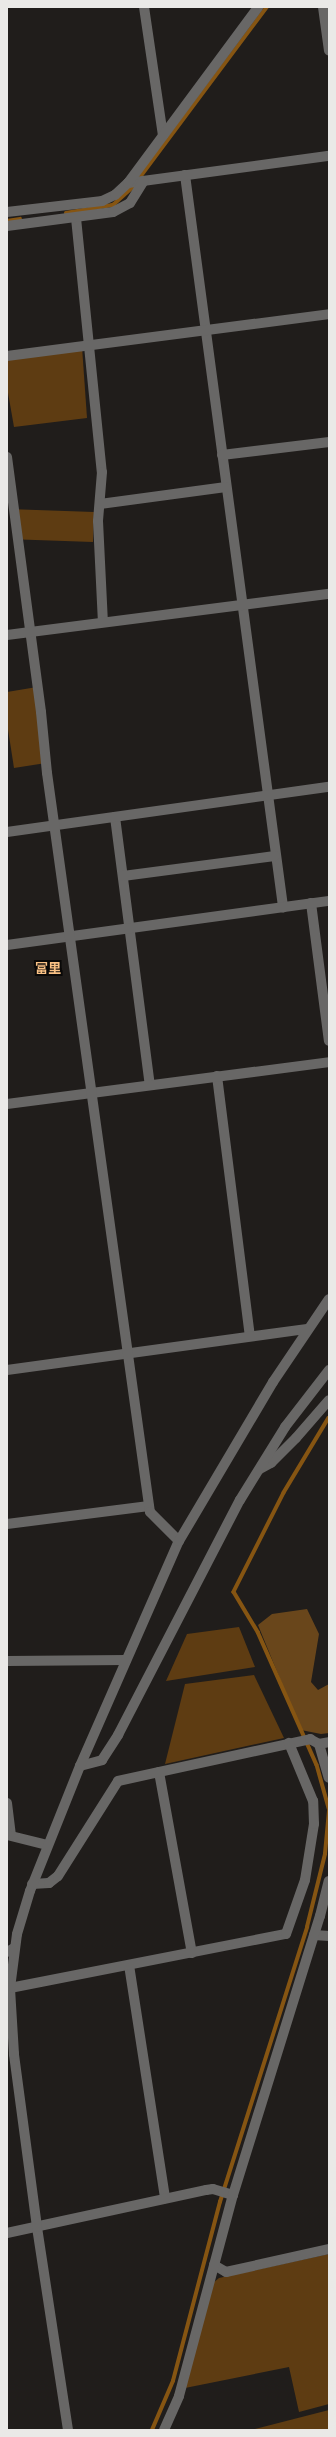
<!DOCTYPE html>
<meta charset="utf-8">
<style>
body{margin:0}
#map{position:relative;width:336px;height:2437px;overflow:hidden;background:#201d1b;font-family:Roboto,"Noto Sans JP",sans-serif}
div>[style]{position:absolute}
.green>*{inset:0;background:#5e3c12;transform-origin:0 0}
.forest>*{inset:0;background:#69461b}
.stream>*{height:3.5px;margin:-1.75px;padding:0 1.75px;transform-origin:1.75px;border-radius:1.75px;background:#865512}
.minor>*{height:10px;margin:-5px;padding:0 5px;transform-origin:5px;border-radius:5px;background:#686766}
.tertiary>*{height:10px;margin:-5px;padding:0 5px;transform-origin:5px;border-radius:5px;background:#686766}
span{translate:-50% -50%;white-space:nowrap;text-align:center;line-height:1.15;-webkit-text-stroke:4px #090807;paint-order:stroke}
.quarter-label{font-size:13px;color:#f9c185;font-weight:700}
.frame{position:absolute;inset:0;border:8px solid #eae9e7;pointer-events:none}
</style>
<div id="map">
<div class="green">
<div style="clip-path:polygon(82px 347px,87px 418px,14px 427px,7px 387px,7px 356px)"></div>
<div style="left:94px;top:512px;width:30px;height:79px;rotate:92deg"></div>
<div style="clip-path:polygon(37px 687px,46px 763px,14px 768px,7px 723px,7px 692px)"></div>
<div style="clip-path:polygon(239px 1627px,255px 1667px,166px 1681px,187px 1634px)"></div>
<div style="clip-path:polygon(254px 1675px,284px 1738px,165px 1764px,185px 1684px)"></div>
<div style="clip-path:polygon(329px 2254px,329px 2404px,299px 2412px,289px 2367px,185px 2388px,213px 2283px,219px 2278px)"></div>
<div style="clip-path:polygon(329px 2410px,329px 2430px,255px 2429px)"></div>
</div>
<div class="forest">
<div style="clip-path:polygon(307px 1609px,319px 1634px,311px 1682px,318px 1690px,329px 1684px,329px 1733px,321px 1734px,301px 1730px,258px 1625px,272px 1614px)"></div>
</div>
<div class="stream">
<div style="left:138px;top:180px;width:216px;rotate:-53.3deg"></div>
<div style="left:66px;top:213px;width:48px;rotate:-9.7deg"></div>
<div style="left:113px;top:205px;width:30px;rotate:-42deg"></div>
<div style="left:7px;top:221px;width:13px;rotate:-9deg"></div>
<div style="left:329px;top:1418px;width:87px;rotate:121deg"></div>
<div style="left:284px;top:1493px;width:111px;rotate:116.8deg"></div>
<div style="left:234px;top:1592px;width:47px;rotate:59deg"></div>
<div style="left:258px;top:1632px;width:145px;rotate:66.1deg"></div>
<div style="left:317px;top:1765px;width:45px;rotate:74.4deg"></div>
<div style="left:152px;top:2430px;width:53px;rotate:-66.8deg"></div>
<div style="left:173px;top:2381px;width:185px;rotate:-75.3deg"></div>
<div style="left:220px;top:2202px;width:288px;rotate:-72.4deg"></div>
<div style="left:307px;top:1927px;width:75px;rotate:-76.1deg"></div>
<div style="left:325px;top:1854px;width:43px;rotate:-84.7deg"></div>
</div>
<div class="minor">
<div style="left:144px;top:7px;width:130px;rotate:81.6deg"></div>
<div style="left:323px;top:7px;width:44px;rotate:82.2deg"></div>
<div style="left:185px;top:175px;width:739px;rotate:82.37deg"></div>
<div style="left:128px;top:183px;width:203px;rotate:-7.7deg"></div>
<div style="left:7px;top:212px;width:96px;rotate:-6.6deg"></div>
<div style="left:102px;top:201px;width:14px;rotate:-25deg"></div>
<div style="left:115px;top:195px;width:18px;rotate:-43deg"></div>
<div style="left:128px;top:183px;width:219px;rotate:-53.5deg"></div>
<div style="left:76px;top:218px;width:255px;rotate:84.2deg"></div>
<div style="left:102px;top:472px;width:49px;rotate:94.7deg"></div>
<div style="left:98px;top:521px;width:101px;rotate:87.2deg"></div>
<div style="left:7px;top:226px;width:107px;rotate:-7.5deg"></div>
<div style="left:113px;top:212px;width:19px;rotate:-28deg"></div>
<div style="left:130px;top:203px;width:26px;rotate:-58deg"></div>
<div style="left:7px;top:356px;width:325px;rotate:-7.4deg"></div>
<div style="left:222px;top:455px;width:108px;rotate:-6.9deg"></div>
<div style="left:100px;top:504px;width:127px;rotate:-7.7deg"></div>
<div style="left:115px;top:817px;width:270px;rotate:82.6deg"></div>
<div style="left:7px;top:832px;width:325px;rotate:-8deg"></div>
<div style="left:123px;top:876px;width:153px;rotate:-7.5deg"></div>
<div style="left:311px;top:903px;width:139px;rotate:82.6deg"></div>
<div style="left:7px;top:945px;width:325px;rotate:-7.8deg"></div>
<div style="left:217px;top:1076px;width:262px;rotate:82.8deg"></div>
<div style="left:7px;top:1104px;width:325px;rotate:-7.4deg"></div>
<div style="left:7px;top:1370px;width:303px;rotate:-7.8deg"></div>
<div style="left:260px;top:1469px;width:13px;rotate:-29deg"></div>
<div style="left:271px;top:1463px;width:35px;rotate:-45deg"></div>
<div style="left:296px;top:1438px;width:50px;rotate:-49deg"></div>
<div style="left:7px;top:1524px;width:143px;rotate:-7.2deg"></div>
<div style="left:7px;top:1661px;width:119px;rotate:-0.5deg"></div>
<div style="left:319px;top:1744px;width:35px;rotate:74deg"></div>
<div style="left:80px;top:1766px;width:23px;rotate:-15deg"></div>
<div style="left:102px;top:1760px;width:30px;rotate:-57deg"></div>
<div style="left:118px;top:1735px;width:265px;rotate:-62.6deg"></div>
<div style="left:240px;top:1500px;width:86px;rotate:-58.3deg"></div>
<div style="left:285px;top:1427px;width:72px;rotate:-52.3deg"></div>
<div style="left:159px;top:1772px;width:184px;rotate:79.7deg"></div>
<div style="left:7px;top:1803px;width:31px;rotate:83deg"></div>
<div style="left:32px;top:1884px;width:17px;rotate:-3deg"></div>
<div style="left:49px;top:1883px;width:11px;rotate:-38deg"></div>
<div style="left:58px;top:1876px;width:112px;rotate:-57.7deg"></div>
<div style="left:118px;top:1781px;width:197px;rotate:-12.3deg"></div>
<div style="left:310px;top:1739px;width:10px;rotate:29deg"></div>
<div style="left:319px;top:1744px;width:10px;rotate:-11deg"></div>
<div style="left:314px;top:1935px;width:15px;rotate:4deg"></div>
<div style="left:7px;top:1952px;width:8px;rotate:-30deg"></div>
<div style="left:129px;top:1965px;width:236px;rotate:81.2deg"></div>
<div style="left:10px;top:1988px;width:281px;rotate:-11.1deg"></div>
<div style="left:286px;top:1934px;width:57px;rotate:-70.6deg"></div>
<div style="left:305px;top:1880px;width:57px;rotate:-80.9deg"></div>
<div style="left:314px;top:1824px;width:23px;rotate:-92deg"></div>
<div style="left:313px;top:1801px;width:63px;rotate:-112.5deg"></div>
<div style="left:7px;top:2233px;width:204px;rotate:-12.2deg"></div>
<div style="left:206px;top:2190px;width:7px;rotate:-8deg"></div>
<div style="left:213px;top:2189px;width:21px;rotate:17deg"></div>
<div style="left:214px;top:2265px;width:14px;rotate:30deg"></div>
<div style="left:226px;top:2272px;width:106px;rotate:-12.6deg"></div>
<div style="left:164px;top:2430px;width:37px;rotate:-66deg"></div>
<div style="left:179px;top:2396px;width:208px;rotate:-75deg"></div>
<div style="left:233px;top:2195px;width:292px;rotate:-72.7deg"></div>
<div style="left:320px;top:1916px;width:36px;rotate:-76deg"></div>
</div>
<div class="tertiary">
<div style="left:7px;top:457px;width:257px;rotate:82.4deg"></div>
<div style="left:41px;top:712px;width:61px;rotate:84.4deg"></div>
<div style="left:47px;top:773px;width:746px;rotate:82.07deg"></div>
<div style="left:150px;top:1512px;width:41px;rotate:45deg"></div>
<div style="left:7px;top:635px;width:325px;rotate:-7.3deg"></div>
<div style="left:7px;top:1835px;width:41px;rotate:14deg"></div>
<div style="left:68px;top:2430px;width:205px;rotate:-98.7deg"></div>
<div style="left:37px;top:2227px;width:175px;rotate:-97.6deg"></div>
<div style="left:14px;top:2054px;width:66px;rotate:-93.5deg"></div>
<div style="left:10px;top:1988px;width:54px;rotate:-82.6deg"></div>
<div style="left:17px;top:1934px;width:45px;rotate:-73.2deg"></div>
<div style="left:30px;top:1891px;width:135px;rotate:-68.2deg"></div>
<div style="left:80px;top:1766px;width:246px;rotate:-66.3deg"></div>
<div style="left:179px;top:1541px;width:185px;rotate:-59.4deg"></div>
<div style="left:273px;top:1382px;width:100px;rotate:-56deg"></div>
</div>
<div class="quarter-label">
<span style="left:48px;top:969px">富里</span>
</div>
<div class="frame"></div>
</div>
